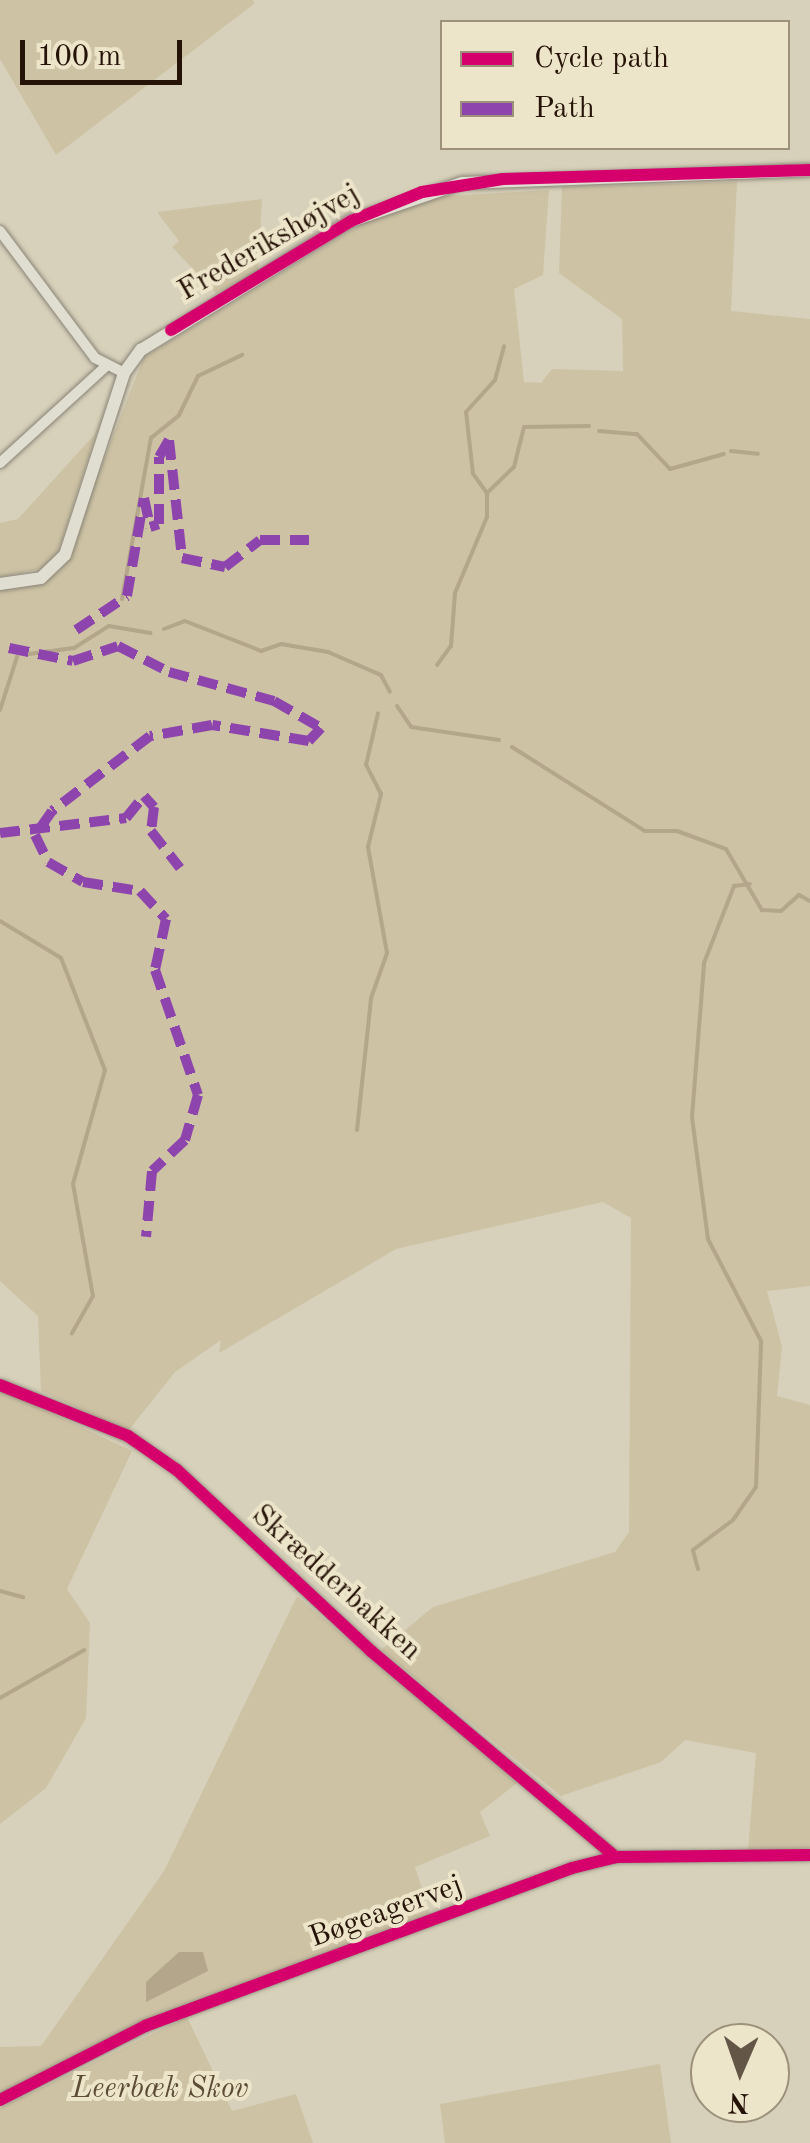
<!DOCTYPE html>
<meta charset="utf-8">
<style>
body{margin:0}
#map{position:relative;width:810px;height:2143px;overflow:hidden;background:#d7d1bb;font-family:"Old Standard TT",serif}
div>[style]{position:absolute}
.green>*{inset:0;background:#cdc2a4}
.water>*{inset:0;background:#b3a68a}
.stream>*{height:4px;margin:-2px;padding:0 2px;transform-origin:2px;border-radius:2px;background:#b3a68a}
.roads{filter:drop-shadow(0 0 2px #898376) drop-shadow(0 0 2px #898376)}
.minor>*{height:10px;margin:-5px;padding:0 5px;transform-origin:5px;border-radius:5px;background:#e0ddd1}
.tertiary>*{height:12px;margin:-6px;padding:0 6px;transform-origin:6px;border-radius:6px;background:#e0ddd1}
.quiet>*{height:10px;margin-top:-5px;transform-origin:0;background:repeating-linear-gradient(90deg,#8e44ad 0 20px,transparent 0 30px)}
.cycleway>*{height:12px;margin:-6px;padding:0 6px;transform-origin:6px;border-radius:6px;background:#d6006c}
span{translate:-50% -50%;white-space:nowrap;text-align:center;line-height:1.15;-webkit-text-stroke:8px #ede5ca;paint-order:stroke}
.street-label{font-size:30px;color:#261307}
.park-label{font-size:30px;color:#5d4c38;font-style:italic}
.legend{position:absolute;left:440px;top:20px;width:350px;height:130px;box-sizing:border-box;background:#ede5ca;border:2px solid #9d917c;margin:0;padding:12px 18px;list-style:none;font-size:30px;color:#261307}
.legend li{display:flex;align-items:center;gap:20px;height:50px}
.legend b{width:50px;border:2px solid #9d917c}
.north{position:absolute;left:690px;top:2023px;width:100px;height:100px;box-sizing:border-box;background:#ede5ca;border:2px solid #9d917c;border-radius:50%;rotate:182deg;font-size:28px;font-weight:700;line-height:40px;text-align:center;color:#261307}
.north::after{content:'';display:block;margin:auto;width:35px;height:45px;background:#645646;clip-path:polygon(50% 0,100% 100%,50% 72%,0 100%)}
.scale{position:absolute;left:20px;top:40px;width:162px;height:45px;box-sizing:border-box;border:5px solid #261307;border-top:0;padding-left:12px;font-size:30px;line-height:35px;white-space:nowrap;color:#261307;-webkit-text-stroke:8px #ede5ca;paint-order:stroke}
</style>
<div id="map">
<div class="green">
<div style="clip-path:polygon(0 0,253px 0,254px 4px,56px 155px,0 59px)"></div>
<div style="clip-path:polygon(737px 182px,731px 311px,810px 319px,810px 1286px,767px 1291px,782px 1346px,777px 1396px,810px 1405px,810px 1848px,748px 1850px,756px 1753px,685px 1740px,661px 1762px,561px 1796px,381px 1650px,433px 1607px,615px 1552px,629px 1532px,631px 1218px,603px 1202px,396px 1249px,219px 1353px,221px 1340px,175px 1372px,128px 1431px,41px 1391px,38px 1316px,0 1281px,0 589px,42px 583px,61px 569px,144px 357px,369px 220px,433px 197px,549px 190px,543px 275px,514px 289px,524px 382px,541px 383px,552px 369px,623px 371px,622px 319px,559px 273px,562px 187px)"></div>
<div style="clip-path:polygon(262px 199px,258px 273px,216px 293px,172px 247px,179px 241px,157px 212px)"></div>
<div style="clip-path:polygon(110px 391px,58px 553px,44px 568px,0 577px,0 523px,18px 519px,95px 434px)"></div>
<div style="clip-path:polygon(0 1389px,132px 1451px,67px 1589px,90px 1623px,86px 1718px,46px 1788px,0 1824px)"></div>
<div style="clip-path:polygon(297px 1596px,517px 1783px,480px 1812px,490px 1836px,415px 1867px,432px 1920px,143px 2021px,0 2095px,0 2047px,41px 2046px,164px 1871px)"></div>
<div style="clip-path:polygon(187px 2017px,232px 2111px,296px 2094px,313px 2143px,0 2143px,0 2108px)"></div>
<div style="clip-path:polygon(660px 2064px,671px 2143px,445px 2143px,440px 2104px)"></div>
</div>
<div class="water">
<div style="clip-path:polygon(179px 1952px,203px 1952px,208px 1971px,146px 2002px,146px 1982px)"></div>
</div>
<div class="stream">
<div style="left:599px;top:431px;width:38px;rotate:5deg"></div>
<div style="left:637px;top:434px;width:48px;rotate:46.7deg"></div>
<div style="left:670px;top:469px;width:56px;rotate:-15.5deg"></div>
<div style="left:731px;top:451px;width:27px;rotate:6deg"></div>
<div style="left:487px;top:493px;width:24px;rotate:-126deg"></div>
<div style="left:473px;top:474px;width:62px;rotate:-96.4deg"></div>
<div style="left:466px;top:412px;width:43px;rotate:-47.8deg"></div>
<div style="left:495px;top:380px;width:35px;rotate:-75deg"></div>
<div style="left:122px;top:599px;width:164px;rotate:-79.8deg"></div>
<div style="left:151px;top:438px;width:36px;rotate:-39deg"></div>
<div style="left:179px;top:415px;width:43px;rotate:-64deg"></div>
<div style="left:198px;top:376px;width:49px;rotate:-25.5deg"></div>
<div style="left:164px;top:629px;width:22px;rotate:-21deg"></div>
<div style="left:185px;top:621px;width:82px;rotate:21.5deg"></div>
<div style="left:261px;top:651px;width:21px;rotate:-19deg"></div>
<div style="left:281px;top:644px;width:48px;rotate:9.7deg"></div>
<div style="left:328px;top:652px;width:58px;rotate:23.5deg"></div>
<div style="left:381px;top:675px;width:19px;rotate:62deg"></div>
<div style="left:29px;top:654px;width:45px;rotate:-7.6deg"></div>
<div style="left:74px;top:648px;width:41px;rotate:-32.2deg"></div>
<div style="left:109px;top:626px;width:42px;rotate:9.7deg"></div>
<div style="left:437px;top:665px;width:24px;rotate:-54deg"></div>
<div style="left:451px;top:646px;width:53px;rotate:-85.7deg"></div>
<div style="left:455px;top:593px;width:82px;rotate:-67.2deg"></div>
<div style="left:487px;top:517px;width:24px;rotate:-90deg"></div>
<div style="left:487px;top:493px;width:37px;rotate:-44deg"></div>
<div style="left:514px;top:467px;width:41px;rotate:-76deg"></div>
<div style="left:524px;top:427px;width:65px;rotate:-0.9deg"></div>
<div style="left:397px;top:706px;width:25px;rotate:56deg"></div>
<div style="left:411px;top:727px;width:89px;rotate:8.4deg"></div>
<div style="left:0;top:710px;width:56px;rotate:-72.2deg"></div>
<div style="left:512px;top:747px;width:157px;rotate:32.3deg"></div>
<div style="left:645px;top:831px;width:32px"></div>
<div style="left:677px;top:831px;width:52px;rotate:20.2deg"></div>
<div style="left:726px;top:849px;width:71px;rotate:59.5deg"></div>
<div style="left:762px;top:910px;width:19px;rotate:3deg"></div>
<div style="left:781px;top:911px;width:24px;rotate:-42deg"></div>
<div style="left:799px;top:895px;width:13px;rotate:29deg"></div>
<div style="left:0;top:921px;width:71px;rotate:31.2deg"></div>
<div style="left:61px;top:958px;width:120px;rotate:68.6deg"></div>
<div style="left:105px;top:1070px;width:118px;rotate:105.7deg"></div>
<div style="left:73px;top:1184px;width:114px;rotate:79.9deg"></div>
<div style="left:93px;top:1296px;width:43px;rotate:119.6deg"></div>
<div style="left:357px;top:1130px;width:133px;rotate:-83.9deg"></div>
<div style="left:371px;top:998px;width:48px;rotate:-70.4deg"></div>
<div style="left:387px;top:953px;width:108px;rotate:-100.2deg"></div>
<div style="left:368px;top:847px;width:55px;rotate:-76.2deg"></div>
<div style="left:381px;top:794px;width:33px;rotate:-117deg"></div>
<div style="left:366px;top:765px;width:53px;rotate:-77deg"></div>
<div style="left:698px;top:1569px;width:20px;rotate:-105deg"></div>
<div style="left:693px;top:1550px;width:50px;rotate:-36.9deg"></div>
<div style="left:733px;top:1520px;width:40px;rotate:-55.1deg"></div>
<div style="left:756px;top:1487px;width:146px;rotate:-88deg"></div>
<div style="left:761px;top:1341px;width:115px;rotate:-117.5deg"></div>
<div style="left:708px;top:1239px;width:123px;rotate:-97.5deg"></div>
<div style="left:692px;top:1117px;width:154px;rotate:-85.5deg"></div>
<div style="left:704px;top:963px;width:83px;rotate:-68.7deg"></div>
<div style="left:734px;top:886px;width:16px;rotate:-7deg"></div>
<div style="left:0;top:1591px;width:24px;rotate:15deg"></div>
<div style="left:0;top:1698px;width:97px;rotate:-29.7deg"></div>
</div>
<div class="roads">
<div class="minor">
<div style="left:0;top:231px;width:159px;rotate:53.2deg"></div>
<div style="left:95px;top:358px;width:33px;rotate:27deg"></div>
<div style="left:0;top:463px;width:142px;rotate:-42.4deg"></div>
<div style="left:0;top:1385px;width:138px;rotate:21.7deg"></div>
<div style="left:128px;top:1436px;width:60px;rotate:34.8deg"></div>
<div style="left:177px;top:1470px;width:265px;rotate:43deg"></div>
<div style="left:371px;top:1651px;width:320px;rotate:40.1deg"></div>
<div style="left:0;top:2100px;width:163px;rotate:-27deg"></div>
<div style="left:145px;top:2026px;width:455px;rotate:-20.3deg"></div>
<div style="left:572px;top:1868px;width:45px;rotate:-14deg"></div>
<div style="left:616px;top:1857px;width:194px;rotate:-0.6deg"></div>
</div>
<div class="tertiary">
<div style="left:0;top:584px;width:41px;rotate:-8.3deg"></div>
<div style="left:41px;top:578px;width:33px;rotate:-44deg"></div>
<div style="left:65px;top:555px;width:191px;rotate:-72deg"></div>
<div style="left:124px;top:373px;width:29px;rotate:-54deg"></div>
<div style="left:141px;top:350px;width:246px;rotate:-31.6deg"></div>
<div style="left:351px;top:221px;width:117px;rotate:-18.9deg"></div>
<div style="left:462px;top:183px;width:348px;rotate:-2.1deg"></div>
</div>
</div>
<div class="quiet">
<div style="left:76px;top:630px;width:61px;rotate:-33.7deg"></div>
<div style="left:127px;top:596px;width:99px;rotate:-80.2deg"></div>
<div style="left:144px;top:498px;width:30px;rotate:78deg"></div>
<div style="left:150px;top:527px;width:9px;rotate:-18deg"></div>
<div style="left:159px;top:524px;width:67px;rotate:-90deg"></div>
<div style="left:159px;top:457px;width:20px;rotate:-60deg"></div>
<div style="left:169px;top:440px;width:119px;rotate:83.7deg"></div>
<div style="left:182px;top:558px;width:44px;rotate:11.8deg"></div>
<div style="left:225px;top:567px;width:44px;rotate:-37.6deg"></div>
<div style="left:260px;top:540px;width:49px"></div>
<div style="left:9px;top:648px;width:65px;rotate:11.5deg"></div>
<div style="left:73px;top:661px;width:47px;rotate:-18.4deg"></div>
<div style="left:118px;top:646px;width:57px;rotate:27deg"></div>
<div style="left:169px;top:672px;width:109px;rotate:15.4deg"></div>
<div style="left:274px;top:701px;width:54px;rotate:29.9deg"></div>
<div style="left:321px;top:728px;width:18px;rotate:133deg"></div>
<div style="left:309px;top:741px;width:98px;rotate:-170.6deg"></div>
<div style="left:212px;top:725px;width:63px;rotate:169.9deg"></div>
<div style="left:150px;top:736px;width:123px;rotate:142.6deg"></div>
<div style="left:52px;top:811px;width:29px;rotate:125deg"></div>
<div style="left:35px;top:835px;width:30px;rotate:64deg"></div>
<div style="left:48px;top:862px;width:40px;rotate:29.7deg"></div>
<div style="left:83px;top:882px;width:58px;rotate:9deg"></div>
<div style="left:140px;top:891px;width:38px;rotate:47deg"></div>
<div style="left:166px;top:919px;width:52px;rotate:102.2deg"></div>
<div style="left:155px;top:970px;width:132px;rotate:71deg"></div>
<div style="left:198px;top:1095px;width:47px;rotate:106.1deg"></div>
<div style="left:185px;top:1140px;width:45px;rotate:136.8deg"></div>
<div style="left:152px;top:1171px;width:66px;rotate:95.2deg"></div>
<div style="left:0;top:833px;width:127px;rotate:-6.8deg"></div>
<div style="left:126px;top:818px;width:28px;rotate:-51deg"></div>
<div style="left:144px;top:796px;width:15px;rotate:48deg"></div>
<div style="left:154px;top:807px;width:24px;rotate:97deg"></div>
<div style="left:151px;top:831px;width:47px;rotate:51.9deg"></div>
</div>
<div class="cycleway">
<div style="left:171px;top:330px;width:210px;rotate:-31.2deg"></div>
<div style="left:351px;top:221px;width:77px;rotate:-22.2deg"></div>
<div style="left:422px;top:192px;width:82px;rotate:-9.1deg"></div>
<div style="left:503px;top:179px;width:307px;rotate:-1.7deg"></div>
<div style="left:0;top:1385px;width:138px;rotate:21.7deg"></div>
<div style="left:128px;top:1436px;width:60px;rotate:34.8deg"></div>
<div style="left:177px;top:1470px;width:265px;rotate:43deg"></div>
<div style="left:371px;top:1651px;width:320px;rotate:40.1deg"></div>
<div style="left:0;top:2100px;width:163px;rotate:-27deg"></div>
<div style="left:145px;top:2026px;width:455px;rotate:-20.3deg"></div>
<div style="left:572px;top:1868px;width:45px;rotate:-14deg"></div>
<div style="left:616px;top:1857px;width:194px;rotate:-0.6deg"></div>
</div>
<div class="street-label">
<span style="left:269px;top:243px;rotate:-30deg">Frederikshøjvej</span>
<span style="left:336px;top:1583px;rotate:42deg">Skrædderbakken</span>
<span style="left:386px;top:1912px;rotate:-20deg">Bøgeagervej</span>
</div>
<div class="park-label">
<span style="left:160px;top:2089px">Leerbæk Skov</span>
</div>
<ul class="legend">
<li><b style="height:12px;background:#d6006c"></b>Cycle path</li>
<li><b style="height:12px;background:#8e44ad"></b>Path</li>
</ul>
<div class="north">N</div>
<div class="scale">100 m</div>
</div>
